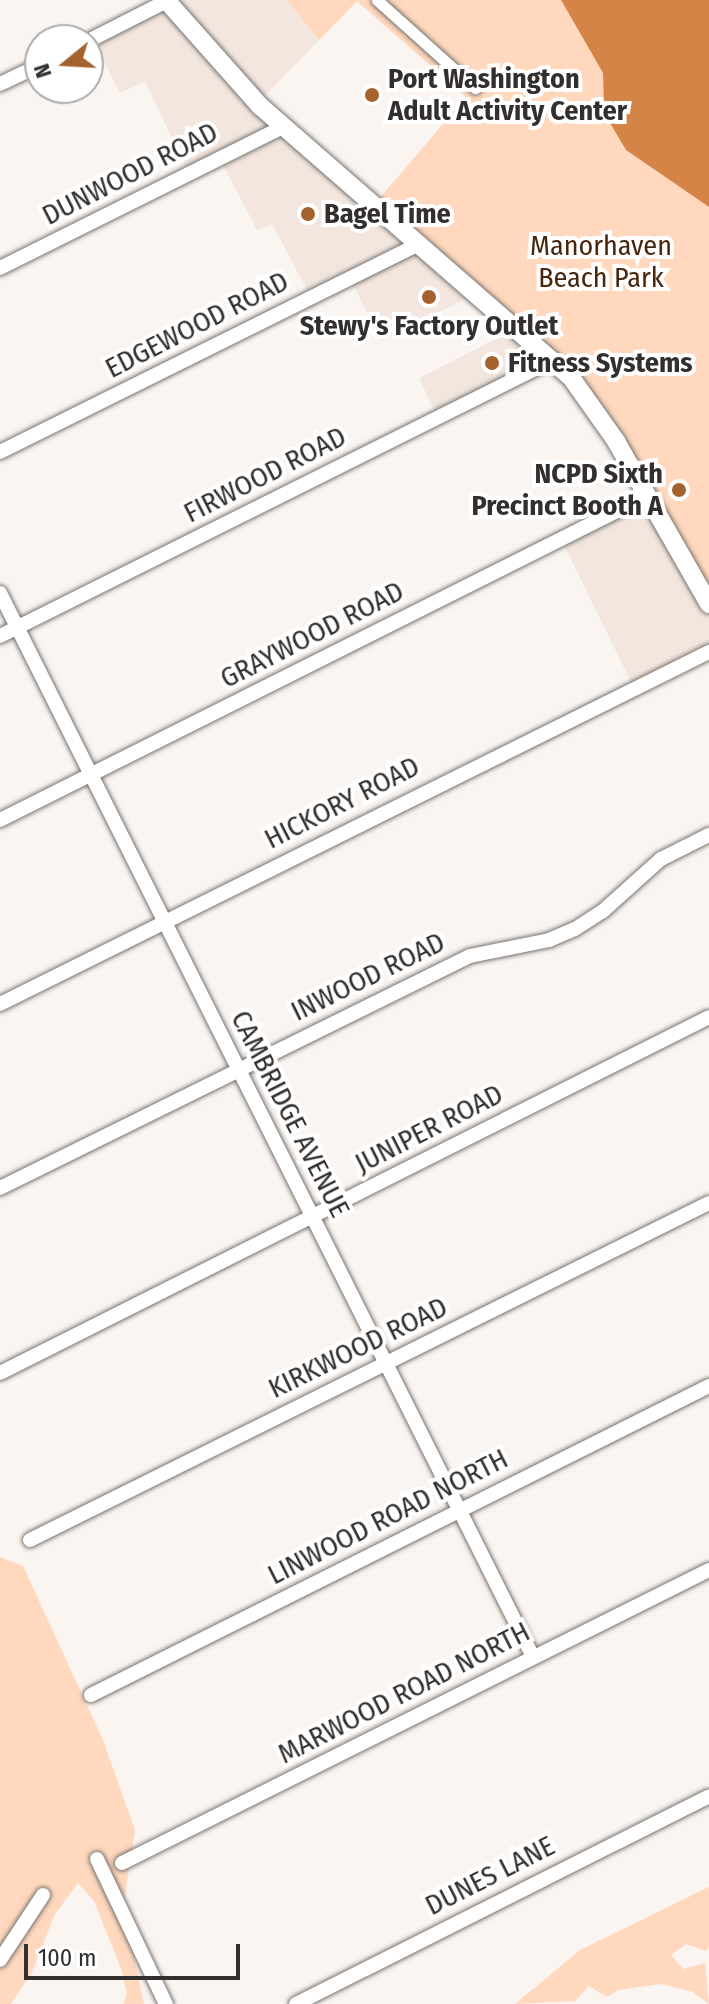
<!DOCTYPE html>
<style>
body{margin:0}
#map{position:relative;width:709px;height:2004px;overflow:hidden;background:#faf5f1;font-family:"Fira Sans Condensed",sans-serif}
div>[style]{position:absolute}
.built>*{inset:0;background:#f2e6de}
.green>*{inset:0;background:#ffd8bd}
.water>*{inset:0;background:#d38446}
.roads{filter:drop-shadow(0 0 2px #787370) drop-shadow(0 0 2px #787370)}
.pedestrian>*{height:11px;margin:-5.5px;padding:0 5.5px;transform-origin:5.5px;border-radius:5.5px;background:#fff}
.minor>*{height:14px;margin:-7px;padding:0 7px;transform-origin:7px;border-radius:7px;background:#fff}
.tertiary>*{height:18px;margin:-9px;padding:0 9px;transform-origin:9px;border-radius:9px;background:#fff}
.dots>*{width:22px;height:22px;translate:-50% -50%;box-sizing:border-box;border:4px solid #fff;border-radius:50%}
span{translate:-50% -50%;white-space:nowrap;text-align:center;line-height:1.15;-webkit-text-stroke:8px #fff;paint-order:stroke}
.poi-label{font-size:28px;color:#322f2e;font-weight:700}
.left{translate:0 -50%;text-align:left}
.right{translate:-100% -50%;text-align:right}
.street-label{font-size:28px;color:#322f2e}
.park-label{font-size:28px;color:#46260c}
.north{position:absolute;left:24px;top:24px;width:80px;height:80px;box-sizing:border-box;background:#fff;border:2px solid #adacab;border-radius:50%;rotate:252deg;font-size:22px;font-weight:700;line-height:32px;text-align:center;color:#322f2e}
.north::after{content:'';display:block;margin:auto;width:28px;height:36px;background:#a4622e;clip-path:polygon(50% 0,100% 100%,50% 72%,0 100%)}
.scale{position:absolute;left:24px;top:1944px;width:216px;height:36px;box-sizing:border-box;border:4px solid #322f2e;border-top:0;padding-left:10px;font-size:24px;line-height:28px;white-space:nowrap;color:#322f2e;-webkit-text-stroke:6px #fff;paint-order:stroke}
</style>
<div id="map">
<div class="built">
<div style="clip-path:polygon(166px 0,287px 0,319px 40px,258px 103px,475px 294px,381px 341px,351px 280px,312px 299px,272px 224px,257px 230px,220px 159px,189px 174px,145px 81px,120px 93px,92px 38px)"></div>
<div style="clip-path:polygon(516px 329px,553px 360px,438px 418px,419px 378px)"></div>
<div style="clip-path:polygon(647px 496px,709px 605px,709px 652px,634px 688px,561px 539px)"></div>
</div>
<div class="green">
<div style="clip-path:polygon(287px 0,561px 0,603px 73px,604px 113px,626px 150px,709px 207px,709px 605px,587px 397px,373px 206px,466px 97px,357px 1px,319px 40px)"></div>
<div style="clip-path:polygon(0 1557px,23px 1566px,103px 1740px,135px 1830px,123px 1908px,144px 2004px,123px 2004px,127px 1994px,122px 1971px,94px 1901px,78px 1883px,55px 1914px,32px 1972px,11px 2004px,0 2004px)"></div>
<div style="clip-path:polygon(709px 1887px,709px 1946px,706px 1951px,686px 1944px,671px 1955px,683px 1969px,705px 1963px,709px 2004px,693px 1992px,661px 1984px,618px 1990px,607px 1997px,589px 1986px,575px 2001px,515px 2004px,580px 1950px)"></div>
</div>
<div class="water">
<div style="clip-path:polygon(561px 0,709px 0,709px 207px,626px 150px,604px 113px,603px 73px)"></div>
</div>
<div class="roads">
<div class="pedestrian">
<div style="left:377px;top:0;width:132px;rotate:41.9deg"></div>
</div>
<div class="minor">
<div style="left:88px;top:41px;width:89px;rotate:-26.9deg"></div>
<div style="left:0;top:84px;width:44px;rotate:-25.4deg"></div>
<div style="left:0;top:268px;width:316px;rotate:-26.5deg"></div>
<div style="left:0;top:452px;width:466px;rotate:-26.4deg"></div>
<div style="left:0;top:593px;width:1190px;rotate:63.39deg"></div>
<div style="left:0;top:636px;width:618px;rotate:-26.52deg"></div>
<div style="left:0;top:820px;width:724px;rotate:-26.6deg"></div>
<div style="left:0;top:1004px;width:792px;rotate:-26.4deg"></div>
<div style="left:0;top:1188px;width:524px;rotate:-26.27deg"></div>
<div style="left:470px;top:956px;width:81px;rotate:-11.4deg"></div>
<div style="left:549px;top:940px;width:28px;rotate:-23deg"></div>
<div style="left:575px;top:929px;width:33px;rotate:-33deg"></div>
<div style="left:603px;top:911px;width:78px;rotate:-41.9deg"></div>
<div style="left:661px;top:859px;width:54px;rotate:-26.6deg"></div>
<div style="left:0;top:1373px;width:793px;rotate:-26.66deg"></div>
<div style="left:30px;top:1540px;width:758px;rotate:-26.4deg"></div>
<div style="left:91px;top:1695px;width:691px;rotate:-26.57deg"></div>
<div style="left:97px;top:1859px;width:161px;rotate:64.6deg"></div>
<div style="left:122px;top:1863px;width:656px;rotate:-26.53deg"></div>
<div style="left:0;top:1960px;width:78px;rotate:-56.5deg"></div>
<div style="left:296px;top:2004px;width:462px;rotate:-26.7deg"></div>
</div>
<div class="tertiary">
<div style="left:166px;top:0;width:142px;rotate:48.4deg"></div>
<div style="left:260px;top:106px;width:411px;rotate:41.1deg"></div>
<div style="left:570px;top:376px;width:80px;rotate:54.7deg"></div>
<div style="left:616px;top:441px;width:188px;rotate:60.3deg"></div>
</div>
</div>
<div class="dots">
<div style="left:372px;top:95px;background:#a4622e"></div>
<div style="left:308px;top:214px;background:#a4622e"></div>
<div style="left:429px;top:297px;background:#a4622e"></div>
<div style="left:492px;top:363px;background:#a4622e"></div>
<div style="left:679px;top:490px;background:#a4622e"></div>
</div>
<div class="poi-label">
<span class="left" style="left:388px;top:95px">Port Washington<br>Adult Activity Center</span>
<span class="left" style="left:324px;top:214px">Bagel Time</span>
<span style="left:429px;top:326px">Stewy's Factory Outlet</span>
<span class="left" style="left:508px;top:363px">Fitness Systems</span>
<span class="right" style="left:663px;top:490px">NCPD Sixth<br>Precinct Booth A</span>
</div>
<div class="street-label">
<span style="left:130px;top:174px;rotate:-27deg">DUNWOOD ROAD</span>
<span style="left:197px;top:325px;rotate:-27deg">EDGEWOOD ROAD</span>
<span style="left:265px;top:475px;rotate:-27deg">FIRWOOD ROAD</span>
<span style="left:312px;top:635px;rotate:-27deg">GRAYWOOD ROAD</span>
<span style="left:342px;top:803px;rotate:-27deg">HICKORY ROAD</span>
<span style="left:368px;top:977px;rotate:-26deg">INWOOD ROAD</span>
<span style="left:290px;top:1114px;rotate:63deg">CAMBRIDGE AVENUE</span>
<span style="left:429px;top:1129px;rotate:-27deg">JUNIPER ROAD</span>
<span style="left:358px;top:1348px;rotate:-26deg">KIRKWOOD ROAD</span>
<span style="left:388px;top:1517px;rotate:-27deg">LINWOOD ROAD NORTH</span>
<span style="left:404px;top:1693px;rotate:-27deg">MARWOOD ROAD NORTH</span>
<span style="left:490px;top:1876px;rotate:-27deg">DUNES LANE</span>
</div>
<div class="park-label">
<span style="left:601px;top:262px">Manorhaven<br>Beach Park</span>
</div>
<div class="north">N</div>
<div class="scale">100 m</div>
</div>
